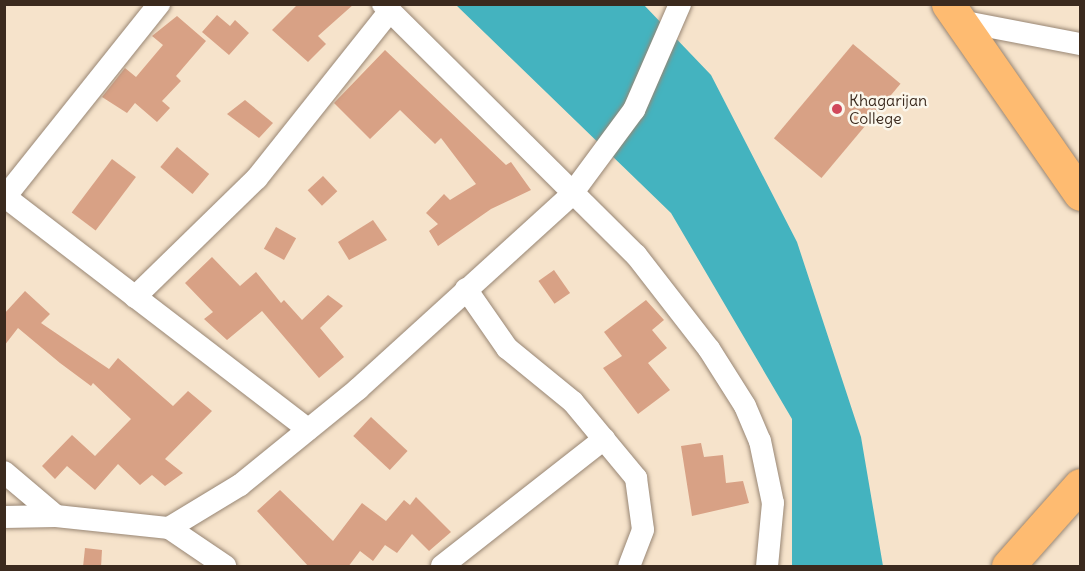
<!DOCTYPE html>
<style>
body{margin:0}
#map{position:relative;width:1085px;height:571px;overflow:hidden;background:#f6e3cb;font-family:Delius,sans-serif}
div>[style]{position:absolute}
.water>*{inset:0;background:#44b3bf}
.building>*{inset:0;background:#d8a185;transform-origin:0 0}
.roads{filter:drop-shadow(0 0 2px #988674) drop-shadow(0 0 2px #988674)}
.street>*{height:22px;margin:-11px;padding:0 11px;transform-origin:11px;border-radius:11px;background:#fff}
.primary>*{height:33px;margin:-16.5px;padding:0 16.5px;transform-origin:16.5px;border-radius:16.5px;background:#febb71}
.dots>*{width:16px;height:16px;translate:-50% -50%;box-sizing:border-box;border:3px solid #fbf7ec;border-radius:50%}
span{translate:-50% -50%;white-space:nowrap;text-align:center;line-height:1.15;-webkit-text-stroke:5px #fbf7ec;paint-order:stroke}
.poi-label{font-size:16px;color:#3b2a1e}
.left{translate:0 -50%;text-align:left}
.frame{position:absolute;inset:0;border:6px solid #3b2a1e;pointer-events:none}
</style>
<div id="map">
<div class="water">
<div style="clip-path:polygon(456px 5px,644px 5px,711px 75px,797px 242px,861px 437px,883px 566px,792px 566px,792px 419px,671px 213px)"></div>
</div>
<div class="building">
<div style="clip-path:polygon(298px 4px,354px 4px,318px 36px,326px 44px,308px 62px,272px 30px)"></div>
<div style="clip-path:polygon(217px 15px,230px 26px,235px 20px,249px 33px,229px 55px,202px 32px)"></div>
<div style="clip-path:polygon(177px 16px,206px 41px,176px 76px,181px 81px,162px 101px,170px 108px,157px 122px,135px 103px,127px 113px,102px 97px,125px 68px,136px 77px,163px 45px,152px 36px)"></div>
<div style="left:853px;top:44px;width:62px;height:123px;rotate:40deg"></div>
<div style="clip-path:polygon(385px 50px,506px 165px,511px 162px,531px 190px,491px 209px,438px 246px,429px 231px,438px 224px,426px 213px,444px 194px,450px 200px,476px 184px,441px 138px,435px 144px,400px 110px,370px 139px,334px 103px)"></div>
<div style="clip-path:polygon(245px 100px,273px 123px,259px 138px,227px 114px)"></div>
<div style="left:177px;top:147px;width:42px;height:26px;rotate:40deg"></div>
<div style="left:112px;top:159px;width:30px;height:67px;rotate:37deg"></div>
<div style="left:323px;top:176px;width:21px;height:21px;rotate:47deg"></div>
<div style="clip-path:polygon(373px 220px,387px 240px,349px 260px,338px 242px)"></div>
<div style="left:276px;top:227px;width:23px;height:25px;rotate:29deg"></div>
<div style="clip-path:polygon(212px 257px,240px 286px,256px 272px,281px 303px,284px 300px,302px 320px,328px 295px,343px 306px,320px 328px,344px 357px,319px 378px,262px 311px,227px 340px,204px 319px,213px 312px,185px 283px)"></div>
<div style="left:554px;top:270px;width:28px;height:19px;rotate:55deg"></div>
<div style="clip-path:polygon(25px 291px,50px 314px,41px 323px,109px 369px,118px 358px,173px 406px,188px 391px,212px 411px,165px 459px,183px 473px,165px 486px,152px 475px,140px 485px,118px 464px,95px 490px,67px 466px,55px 479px,42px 466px,72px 435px,95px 456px,131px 419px,93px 383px,91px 386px,60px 363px,18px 328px,4px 346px,4px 314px)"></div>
<div style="clip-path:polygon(646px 300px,664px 320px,652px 330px,667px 348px,648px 363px,670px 390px,638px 414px,603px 368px,622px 356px,604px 332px)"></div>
<div style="left:371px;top:417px;width:50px;height:26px;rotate:43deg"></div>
<div style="clip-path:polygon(701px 443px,704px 457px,723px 455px,726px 483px,743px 481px,749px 503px,692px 516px,681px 446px)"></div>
<div style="clip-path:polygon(280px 490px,333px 541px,362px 503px,386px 521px,404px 500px,410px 505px,416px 497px,451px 532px,429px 551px,412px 534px,397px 553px,385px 545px,373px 561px,360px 551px,348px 567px,309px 567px,257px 511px)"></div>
<div style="clip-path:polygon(85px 548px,102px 550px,101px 567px,83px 567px)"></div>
</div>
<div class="roads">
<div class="street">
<div style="left:383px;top:4px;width:356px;rotate:44.8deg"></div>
<div style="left:636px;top:255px;width:119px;rotate:52.2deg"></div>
<div style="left:709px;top:349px;width:67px;rotate:57.7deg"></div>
<div style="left:745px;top:406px;width:38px;rotate:67deg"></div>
<div style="left:760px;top:441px;width:63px;rotate:78.2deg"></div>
<div style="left:773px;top:503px;width:63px;rotate:95.4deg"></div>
<div style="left:960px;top:21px;width:122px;rotate:10.9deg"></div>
<div style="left:4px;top:196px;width:383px;rotate:37.5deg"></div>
<div style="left:5px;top:197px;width:247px;rotate:-51.4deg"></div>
<div style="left:466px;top:289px;width:72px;rotate:55.2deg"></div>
<div style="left:507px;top:348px;width:85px;rotate:39.3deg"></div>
<div style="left:573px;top:402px;width:99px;rotate:50.3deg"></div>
<div style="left:636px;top:478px;width:52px;rotate:82.3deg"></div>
<div style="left:643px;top:530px;width:39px;rotate:111deg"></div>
<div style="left:135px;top:297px;width:170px;rotate:-44.3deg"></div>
<div style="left:257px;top:178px;width:213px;rotate:-51.5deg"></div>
<div style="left:4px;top:472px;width:68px;rotate:40.2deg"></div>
<div style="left:4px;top:517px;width:52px;rotate:-1.1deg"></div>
<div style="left:56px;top:516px;width:114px;rotate:6.1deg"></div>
<div style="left:169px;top:528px;width:83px;rotate:-31.2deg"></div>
<div style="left:240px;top:485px;width:152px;rotate:-39.1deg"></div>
<div style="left:358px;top:389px;width:288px;rotate:-42.3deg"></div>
<div style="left:571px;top:195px;width:106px;rotate:-53.5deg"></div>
<div style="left:634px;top:110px;width:116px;rotate:-66.5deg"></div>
<div style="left:169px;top:528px;width:68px;rotate:34.2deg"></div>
<div style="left:442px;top:566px;width:206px;rotate:-38.1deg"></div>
</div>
<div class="primary">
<div style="left:948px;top:4px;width:231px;rotate:55.2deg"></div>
<div style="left:1008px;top:566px;width:108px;rotate:-48.4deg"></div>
</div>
</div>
<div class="dots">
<div style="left:837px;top:109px;background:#d1495b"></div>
</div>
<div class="poi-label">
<span class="left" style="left:849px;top:109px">Khagarijan<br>College</span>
</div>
<div class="frame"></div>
</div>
